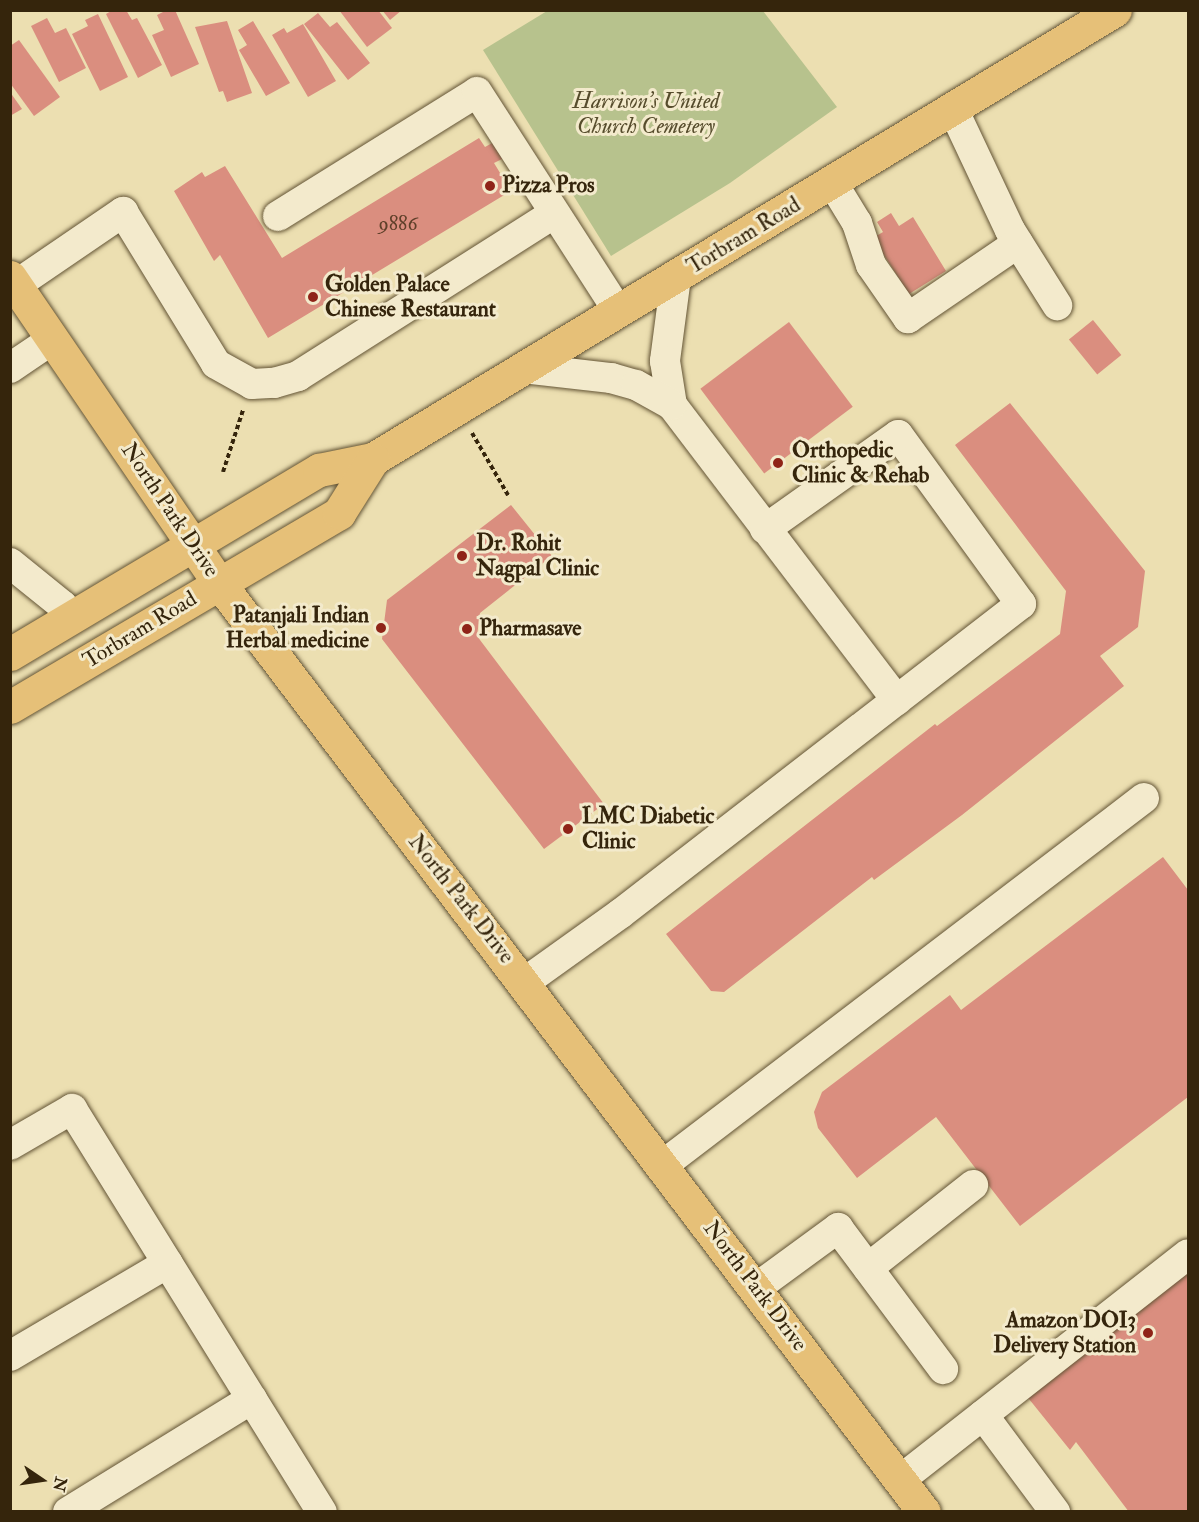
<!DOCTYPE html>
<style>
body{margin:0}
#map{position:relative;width:1199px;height:1522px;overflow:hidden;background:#ecdfb1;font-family:"IM FELL Double Pica",serif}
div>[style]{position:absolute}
.green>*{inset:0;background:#b7c28d}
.building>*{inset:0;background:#da8e7f;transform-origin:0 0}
.path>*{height:4px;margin-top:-2px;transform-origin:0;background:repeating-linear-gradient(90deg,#35250c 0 4.5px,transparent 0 7.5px)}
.roads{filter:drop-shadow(0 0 2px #635435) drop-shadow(0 0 2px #635435)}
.minor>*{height:30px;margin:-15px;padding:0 15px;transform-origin:15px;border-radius:15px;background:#f3eacc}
.major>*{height:33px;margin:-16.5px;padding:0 16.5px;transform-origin:16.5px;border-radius:16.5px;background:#e6c078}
.dots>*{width:16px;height:16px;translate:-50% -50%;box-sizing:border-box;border:3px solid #f3eacc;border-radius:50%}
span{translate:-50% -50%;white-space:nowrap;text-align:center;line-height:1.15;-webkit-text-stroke:6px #f3eacc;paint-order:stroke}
.number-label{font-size:20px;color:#5e3f29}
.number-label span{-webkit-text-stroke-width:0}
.park-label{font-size:22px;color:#564c2c;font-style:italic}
.poi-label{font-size:22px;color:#35250c;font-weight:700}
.left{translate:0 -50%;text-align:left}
.right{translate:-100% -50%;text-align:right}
.street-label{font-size:22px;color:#35250c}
.frame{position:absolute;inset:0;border:12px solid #35250c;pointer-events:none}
.north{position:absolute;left:12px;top:1450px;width:60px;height:60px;-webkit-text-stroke:4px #f3eacc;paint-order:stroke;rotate:103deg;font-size:16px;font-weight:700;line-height:24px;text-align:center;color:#35250c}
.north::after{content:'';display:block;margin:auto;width:21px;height:27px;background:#35250c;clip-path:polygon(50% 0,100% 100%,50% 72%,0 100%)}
</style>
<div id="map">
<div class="green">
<div style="clip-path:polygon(547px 11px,763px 11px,837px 107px,730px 183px,611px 256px,483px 50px)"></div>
</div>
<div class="building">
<div style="clip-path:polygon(113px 10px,126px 10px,132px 20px,137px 18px,162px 65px,138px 78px,106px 14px)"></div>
<div style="clip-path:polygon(167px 10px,175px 10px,199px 64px,171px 77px,152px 35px,164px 30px,157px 15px)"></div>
<div style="clip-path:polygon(339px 10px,378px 10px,392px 28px,367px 47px)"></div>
<div style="clip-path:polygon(382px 10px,402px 10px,390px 20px)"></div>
<div style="clip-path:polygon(318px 13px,330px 27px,337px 22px,370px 63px,348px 80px,304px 24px)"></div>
<div style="clip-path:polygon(98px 14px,128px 77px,100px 91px,72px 34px,88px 26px,85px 20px)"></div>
<div style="clip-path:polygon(47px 18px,55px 33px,66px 28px,86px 68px,59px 82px,31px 26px)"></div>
<div style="clip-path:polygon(227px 21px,252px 93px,227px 102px,223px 91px,219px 92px,195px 27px)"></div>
<div style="clip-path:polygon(253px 21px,290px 83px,266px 96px,239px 50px,247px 45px,238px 30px)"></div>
<div style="clip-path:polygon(303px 24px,336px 81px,308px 97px,272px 35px,284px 28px,287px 33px)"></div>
<div style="clip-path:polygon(19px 40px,60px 97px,34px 116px,10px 83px,10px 46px)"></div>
<div style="clip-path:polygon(10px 92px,22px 109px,10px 116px)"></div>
<div style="clip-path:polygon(479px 138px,485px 147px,494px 142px,504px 158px,494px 163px,511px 191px,268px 338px,220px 255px,214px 261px,174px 191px,202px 172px,205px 177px,225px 166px,282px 258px)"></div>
<div style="clip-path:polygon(891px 213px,899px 226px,913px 217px,946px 271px,909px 294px,873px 238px,883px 232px,877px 222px)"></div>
<div style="left:1093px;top:320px;width:45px;height:31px;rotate:51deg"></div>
<div style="left:789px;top:322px;width:106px;height:111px;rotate:53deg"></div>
<div style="clip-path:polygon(1010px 403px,1145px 571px,1138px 627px,1100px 656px,1124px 686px,962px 815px,874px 880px,872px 877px,724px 992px,711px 991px,666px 934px,935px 724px,937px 726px,1060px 634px,1066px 591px,955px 445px)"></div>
<div style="clip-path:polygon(511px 505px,552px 556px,480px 613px,477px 636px,604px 804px,544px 849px,382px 639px,387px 600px)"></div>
<div style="clip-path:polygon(1163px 857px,1188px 890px,1188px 1097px,1020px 1226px,936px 1117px,857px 1178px,818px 1128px,814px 1112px,822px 1092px,950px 995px,961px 1010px)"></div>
<div style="clip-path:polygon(1188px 1271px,1188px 1512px,1129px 1512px,1076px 1442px,1070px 1450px,1025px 1394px)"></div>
</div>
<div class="path">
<div style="left:472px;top:433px;width:72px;rotate:59.9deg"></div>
<div style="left:223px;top:472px;width:65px;rotate:-72.1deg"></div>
</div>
<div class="roads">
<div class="minor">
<div style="left:953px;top:109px;width:134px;rotate:64.8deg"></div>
<div style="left:1010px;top:230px;width:89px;rotate:57.9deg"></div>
<div style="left:832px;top:182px;width:48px;rotate:58.6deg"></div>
<div style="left:857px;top:223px;width:44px;rotate:71.6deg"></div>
<div style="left:871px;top:265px;width:65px;rotate:55.1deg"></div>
<div style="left:908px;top:318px;width:133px;rotate:-34.3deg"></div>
<div style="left:278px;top:216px;width:234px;rotate:-31.9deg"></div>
<div style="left:477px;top:92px;width:260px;rotate:57.2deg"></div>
<div style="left:676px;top:277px;width:85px;rotate:97.5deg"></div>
<div style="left:665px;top:361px;width:45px;rotate:81deg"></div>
<div style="left:672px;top:405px;width:371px;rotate:52.7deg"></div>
<div style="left:16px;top:285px;width:130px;rotate:-34.3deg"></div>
<div style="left:123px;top:212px;width:178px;rotate:58.5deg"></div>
<div style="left:216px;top:364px;width:41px;rotate:29.1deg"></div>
<div style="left:252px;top:384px;width:22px;rotate:-3deg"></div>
<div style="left:274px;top:383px;width:25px;rotate:-16deg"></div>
<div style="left:298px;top:376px;width:302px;rotate:-32.4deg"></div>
<div style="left:10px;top:368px;width:52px;rotate:-34deg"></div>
<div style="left:523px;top:368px;width:89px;rotate:6.5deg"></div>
<div style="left:611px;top:378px;width:26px;rotate:16deg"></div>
<div style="left:636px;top:385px;width:41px;rotate:29.1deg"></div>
<div style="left:10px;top:563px;width:67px;rotate:38.9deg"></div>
<div style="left:62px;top:605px;width:15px;rotate:62deg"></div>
<div style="left:525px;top:982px;width:117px;rotate:-35.6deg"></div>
<div style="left:620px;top:914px;width:507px;rotate:-37.71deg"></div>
<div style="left:1021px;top:604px;width:209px;rotate:-126deg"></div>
<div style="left:898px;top:435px;width:163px;rotate:144.7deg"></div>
<div style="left:10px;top:1145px;width:72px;rotate:-30.1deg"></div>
<div style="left:72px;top:1109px;width:474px;rotate:58.2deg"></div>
<div style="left:663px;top:1165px;width:605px;rotate:-37.34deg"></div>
<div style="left:868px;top:1268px;width:134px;rotate:-38.3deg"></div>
<div style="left:756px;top:1288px;width:102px;rotate:-36.2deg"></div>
<div style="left:838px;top:1228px;width:176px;rotate:53.3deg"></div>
<div style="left:10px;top:1356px;width:183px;rotate:-30.5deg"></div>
<div style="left:983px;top:1415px;width:121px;rotate:53.4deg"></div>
<div style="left:900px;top:1480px;width:366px;rotate:-38.1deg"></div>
<div style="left:68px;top:1512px;width:216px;rotate:-31.6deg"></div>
</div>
<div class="major">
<div style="left:10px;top:277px;width:371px;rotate:55.7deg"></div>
<div style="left:219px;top:583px;width:1166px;rotate:52.81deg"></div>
<div style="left:10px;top:654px;width:360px;rotate:-30.8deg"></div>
<div style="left:319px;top:470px;width:55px;rotate:-11.5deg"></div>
<div style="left:373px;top:459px;width:867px;rotate:-31.18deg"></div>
<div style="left:10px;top:707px;width:382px;rotate:-30.5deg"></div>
<div style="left:339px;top:513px;width:64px;rotate:-57.8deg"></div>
</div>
</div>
<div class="dots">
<div style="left:490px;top:186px;background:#8f2418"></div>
<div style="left:313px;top:297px;background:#8f2418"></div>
<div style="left:778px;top:463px;background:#8f2418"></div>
<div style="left:462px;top:556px;background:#8f2418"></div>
<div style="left:381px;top:628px;background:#8f2418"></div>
<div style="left:467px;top:629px;background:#8f2418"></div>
<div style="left:568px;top:829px;background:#8f2418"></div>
<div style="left:1148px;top:1333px;background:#8f2418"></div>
</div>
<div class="number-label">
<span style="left:398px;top:223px">9886</span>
</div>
<div class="park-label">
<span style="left:646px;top:114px">Harrison's United<br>Church Cemetery</span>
</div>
<div class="poi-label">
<span class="left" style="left:502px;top:186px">Pizza Pros</span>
<span class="left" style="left:325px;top:297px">Golden Palace<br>Chinese Restaurant</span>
<span class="left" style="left:792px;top:463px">Orthopedic<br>Clinic &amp; Rehab</span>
<span class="left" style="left:476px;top:556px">Dr. Rohit<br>Nagpal Clinic</span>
<span class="right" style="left:369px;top:628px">Patanjali Indian<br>Herbal medicine</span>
<span class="left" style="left:479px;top:629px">Pharmasave</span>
<span class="left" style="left:582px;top:829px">LMC Diabetic<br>Clinic</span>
<span class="right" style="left:1136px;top:1333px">Amazon DOI3<br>Delivery Station</span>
</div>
<div class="street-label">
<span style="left:744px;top:236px;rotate:-31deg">Torbram Road</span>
<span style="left:170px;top:510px;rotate:56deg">North Park Drive</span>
<span style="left:140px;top:630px;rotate:-31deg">Torbram Road</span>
<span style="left:461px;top:899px;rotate:52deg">North Park Drive</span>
<span style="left:755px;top:1286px;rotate:53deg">North Park Drive</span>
</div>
<div class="frame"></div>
<div class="north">N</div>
</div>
